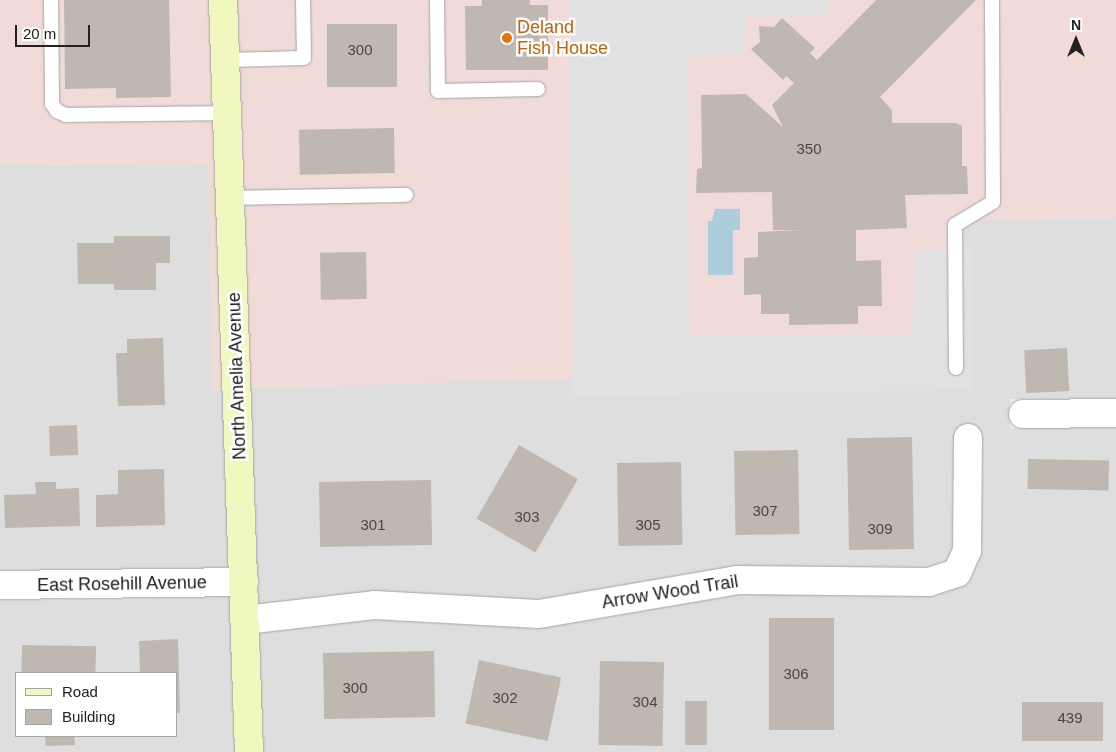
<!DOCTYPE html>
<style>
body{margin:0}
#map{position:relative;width:1116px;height:752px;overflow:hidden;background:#f1eee8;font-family:Helvetica,sans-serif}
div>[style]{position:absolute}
.residential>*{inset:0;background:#dfdede}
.commercial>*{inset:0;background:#f0dbd8}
.parking>*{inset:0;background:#e1e1e1}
.water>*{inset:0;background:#abcddc}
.building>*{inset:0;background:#beb8b1;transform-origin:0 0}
.roads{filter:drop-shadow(0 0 1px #a5a5a5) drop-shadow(0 0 1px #a5a5a5)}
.service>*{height:14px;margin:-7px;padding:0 7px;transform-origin:7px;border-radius:7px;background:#fff}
.minor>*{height:28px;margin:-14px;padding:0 14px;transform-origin:14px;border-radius:14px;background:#fff}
.secondary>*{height:28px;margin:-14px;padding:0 14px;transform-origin:14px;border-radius:14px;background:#f0f7bf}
.dots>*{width:14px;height:14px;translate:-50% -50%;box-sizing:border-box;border:2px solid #fff;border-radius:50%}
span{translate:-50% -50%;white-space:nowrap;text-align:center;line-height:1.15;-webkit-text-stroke:5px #fff;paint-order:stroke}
.number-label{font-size:15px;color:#484745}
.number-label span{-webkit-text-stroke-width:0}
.food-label{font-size:18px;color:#c56008}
.left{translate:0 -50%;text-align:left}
.street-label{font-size:18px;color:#212121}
.legend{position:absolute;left:15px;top:672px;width:162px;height:65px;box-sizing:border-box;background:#fff;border:1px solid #a6a6a6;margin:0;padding:6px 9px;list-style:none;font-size:15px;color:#212121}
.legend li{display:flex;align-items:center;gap:10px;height:25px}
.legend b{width:25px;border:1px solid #a6a6a6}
.north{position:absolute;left:1051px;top:15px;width:50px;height:50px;-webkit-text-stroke:4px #fff;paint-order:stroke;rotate:0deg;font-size:14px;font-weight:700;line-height:20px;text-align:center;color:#212121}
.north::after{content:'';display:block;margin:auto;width:18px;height:22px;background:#212121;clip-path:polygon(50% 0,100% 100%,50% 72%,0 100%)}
.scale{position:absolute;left:15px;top:25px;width:75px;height:22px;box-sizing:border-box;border:2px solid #212121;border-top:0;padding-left:6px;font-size:15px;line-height:18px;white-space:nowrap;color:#212121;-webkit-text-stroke:4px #fff;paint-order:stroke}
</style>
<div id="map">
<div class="residential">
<div style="clip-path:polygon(0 164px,209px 166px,213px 391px,225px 390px,231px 568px,0 571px)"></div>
<div style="clip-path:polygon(1116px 217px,1116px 399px,1010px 399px,1010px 428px,1116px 428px,1116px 752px,262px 752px,250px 388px,959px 220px)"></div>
<div style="clip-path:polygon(evenodd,232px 597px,236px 752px,0 752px,0 600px,232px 597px,16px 673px,176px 673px,176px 736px,16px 736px,16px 673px)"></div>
</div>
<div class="commercial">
<div style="clip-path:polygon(0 0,211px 0,225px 390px,213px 392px,208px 166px,0 164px)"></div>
<div style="clip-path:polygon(236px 0,1116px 0,1116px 217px,959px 221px,965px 368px,250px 388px)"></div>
</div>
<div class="parking">
<div style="clip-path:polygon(569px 0,828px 0,828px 16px,747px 17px,744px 54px,688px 57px,689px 335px,912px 335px,915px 250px,972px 248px,974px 390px,572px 395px)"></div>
</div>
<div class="water">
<div style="clip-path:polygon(715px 209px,740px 209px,740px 230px,733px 230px,733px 275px,708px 275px,708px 221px,712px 221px)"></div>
</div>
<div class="building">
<div style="clip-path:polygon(64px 0,169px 0,171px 97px,116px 98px,116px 88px,65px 89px)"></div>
<div style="clip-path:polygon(482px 0,530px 0,530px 5px,548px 5px,548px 70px,466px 70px,465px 6px,482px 6px)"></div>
<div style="clip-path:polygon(876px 0,976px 0,880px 97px,892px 110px,892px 123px,956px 123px,962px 126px,962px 166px,967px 166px,968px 194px,905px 195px,907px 228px,856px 230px,856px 261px,881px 260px,882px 306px,858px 306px,858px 324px,789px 325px,789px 314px,761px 314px,761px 294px,744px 295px,744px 258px,758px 257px,758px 232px,802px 230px,773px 230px,772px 192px,696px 193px,697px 169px,702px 168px,701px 95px,746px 94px,783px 127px,772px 105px,794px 83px,786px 76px,783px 80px,751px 49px,760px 42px,759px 26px,774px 27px,782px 18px,815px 48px,810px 53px,817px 60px)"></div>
<div style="left:327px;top:24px;width:70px;height:63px"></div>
<div style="left:394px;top:128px;width:45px;height:95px;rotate:89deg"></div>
<div style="clip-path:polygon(114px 236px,170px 236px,170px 263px,156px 263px,156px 290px,114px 290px,114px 284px,78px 284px,77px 243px,114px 243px)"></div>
<div style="left:366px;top:252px;width:47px;height:46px;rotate:89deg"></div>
<div style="clip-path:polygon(163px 338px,165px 405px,118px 406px,116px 353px,127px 353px,127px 339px)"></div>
<div style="left:1067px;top:348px;width:43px;height:43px;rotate:87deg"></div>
<div style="left:77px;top:425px;width:30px;height:28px;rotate:88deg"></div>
<div style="left:912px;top:437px;width:112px;height:65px;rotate:89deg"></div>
<div style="left:519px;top:445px;width:68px;height:85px;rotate:30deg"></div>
<div style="left:798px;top:450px;width:84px;height:64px;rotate:89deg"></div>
<div style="left:1028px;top:459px;width:81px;height:30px;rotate:1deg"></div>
<div style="left:681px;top:462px;width:83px;height:64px;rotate:89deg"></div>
<div style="clip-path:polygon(164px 469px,165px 525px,96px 527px,96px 495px,118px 494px,118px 470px)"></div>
<div style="left:431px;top:480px;width:65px;height:112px;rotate:89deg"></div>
<div style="clip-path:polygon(35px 482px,56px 482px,56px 489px,79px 488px,80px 526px,5px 528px,4px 495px,36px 494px)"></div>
<div style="left:769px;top:618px;width:65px;height:112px"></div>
<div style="clip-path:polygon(178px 639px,180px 713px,176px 713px,176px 673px,140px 673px,139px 641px)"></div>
<div style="left:22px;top:645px;width:74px;height:28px;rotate:1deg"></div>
<div style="left:434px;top:651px;width:66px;height:111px;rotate:89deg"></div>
<div style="left:479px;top:660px;width:84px;height:65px;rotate:12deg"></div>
<div style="left:600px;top:661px;width:64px;height:84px;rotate:1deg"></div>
<div style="left:685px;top:701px;width:22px;height:44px"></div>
<div style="left:1103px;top:702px;width:39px;height:81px;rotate:90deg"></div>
<div style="clip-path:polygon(45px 736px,74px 736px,75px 745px,46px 746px)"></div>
</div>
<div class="roads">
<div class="service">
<div style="left:51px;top:0;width:104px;rotate:89.4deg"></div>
<div style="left:52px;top:104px;width:9px;rotate:54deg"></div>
<div style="left:57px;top:111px;width:10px;rotate:24deg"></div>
<div style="left:66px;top:115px;width:162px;rotate:-0.7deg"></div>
<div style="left:437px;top:0;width:91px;rotate:89.4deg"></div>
<div style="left:438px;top:91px;width:100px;rotate:-1.1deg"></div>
<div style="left:226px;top:60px;width:78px;rotate:-1.5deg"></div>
<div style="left:304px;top:58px;width:58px;rotate:-91deg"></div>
<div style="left:231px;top:198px;width:175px;rotate:-1deg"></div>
<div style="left:956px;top:368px;width:143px;rotate:-90.4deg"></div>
<div style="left:955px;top:225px;width:44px;rotate:-31.2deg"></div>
<div style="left:993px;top:202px;width:202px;rotate:-90.3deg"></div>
</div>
<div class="minor">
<div style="left:1023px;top:414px;width:93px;rotate:-0.6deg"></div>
<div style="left:0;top:585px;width:244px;rotate:-0.7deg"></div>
<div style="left:245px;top:620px;width:130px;rotate:-6.6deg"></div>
<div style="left:374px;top:605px;width:165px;rotate:3.1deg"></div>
<div style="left:539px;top:614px;width:201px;rotate:-9.7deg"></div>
<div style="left:737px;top:580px;width:192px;rotate:0.6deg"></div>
<div style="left:929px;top:582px;width:29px;rotate:-18deg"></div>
<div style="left:957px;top:573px;width:24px;rotate:-66deg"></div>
<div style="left:967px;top:551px;width:113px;rotate:-89.5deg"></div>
</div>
<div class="secondary">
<div style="left:223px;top:0;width:752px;rotate:88.02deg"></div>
</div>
</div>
<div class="dots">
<div style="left:507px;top:38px;background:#e8710a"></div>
</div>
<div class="number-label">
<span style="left:360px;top:50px">300</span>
<span style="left:809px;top:149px">350</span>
<span style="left:765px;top:511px">307</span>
<span style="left:527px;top:517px">303</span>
<span style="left:373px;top:525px">301</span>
<span style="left:648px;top:525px">305</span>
<span style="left:880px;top:529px">309</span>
<span style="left:796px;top:674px">306</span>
<span style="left:355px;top:688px">300</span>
<span style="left:505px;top:698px">302</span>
<span style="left:645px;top:702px">304</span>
<span style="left:1070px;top:718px">439</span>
</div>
<div class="food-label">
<span class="left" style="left:517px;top:38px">Deland<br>Fish House</span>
</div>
<div class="street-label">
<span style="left:237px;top:376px;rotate:-92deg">North Amelia Avenue</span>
<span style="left:122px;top:584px;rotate:-1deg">East Rosehill Avenue</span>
<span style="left:670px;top:592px;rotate:-9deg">Arrow Wood Trail</span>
</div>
<ul class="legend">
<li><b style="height:6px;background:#f0f7bf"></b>Road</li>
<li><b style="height:14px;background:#beb8b1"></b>Building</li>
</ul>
<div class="north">N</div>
<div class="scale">20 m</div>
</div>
